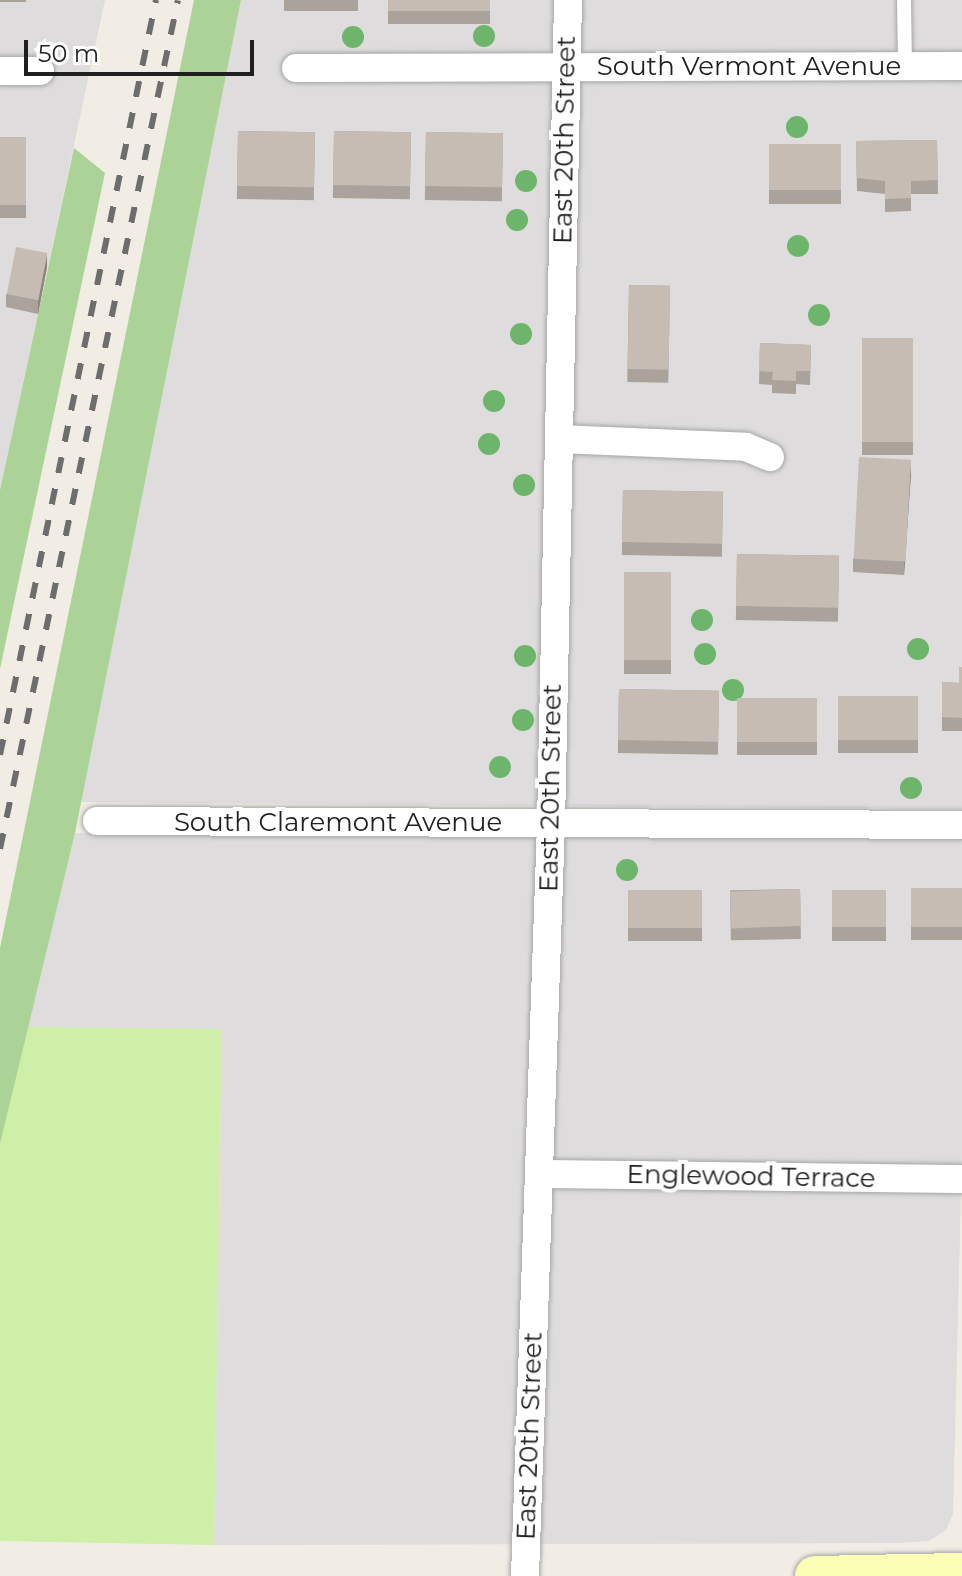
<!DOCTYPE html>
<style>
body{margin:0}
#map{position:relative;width:962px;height:1576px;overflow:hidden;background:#f1ede5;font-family:Montserrat,sans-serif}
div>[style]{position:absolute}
.residential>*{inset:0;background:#dedcdc}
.grass>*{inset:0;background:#cdefa7}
.forest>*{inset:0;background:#abd397}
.roads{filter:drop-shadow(0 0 2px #a6a6a6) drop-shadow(0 0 2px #a6a6a6)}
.lane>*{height:14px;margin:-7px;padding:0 7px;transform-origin:7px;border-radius:7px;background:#fff}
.street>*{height:28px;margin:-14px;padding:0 14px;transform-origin:14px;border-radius:14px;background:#fff}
.secondary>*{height:40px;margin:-20px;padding:0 20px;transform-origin:20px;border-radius:20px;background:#fdfeb6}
.rail>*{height:6px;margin-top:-3px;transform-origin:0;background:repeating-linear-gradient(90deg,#6d6d6d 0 16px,transparent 0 32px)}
.trees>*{width:22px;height:22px;margin:-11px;border-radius:50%;background:#6eb56c}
.wall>*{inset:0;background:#aaa29b;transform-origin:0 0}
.shaded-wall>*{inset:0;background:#8b847e}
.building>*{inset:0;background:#c6bcb4;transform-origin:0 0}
span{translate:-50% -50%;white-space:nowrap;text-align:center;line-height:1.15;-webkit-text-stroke:8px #fff;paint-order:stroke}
.street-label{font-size:26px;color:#1f1f1f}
.scale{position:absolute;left:24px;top:40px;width:230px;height:36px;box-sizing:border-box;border:4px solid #1f1f1f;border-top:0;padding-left:10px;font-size:24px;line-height:28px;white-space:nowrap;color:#1f1f1f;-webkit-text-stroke:6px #fff;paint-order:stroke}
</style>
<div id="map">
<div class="residential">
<div style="clip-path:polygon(0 0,105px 0,0 490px)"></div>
<div style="clip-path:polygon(241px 0,962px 0,962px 809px,81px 802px)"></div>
<div style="clip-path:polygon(75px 833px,962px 837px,962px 1154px,953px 1514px,946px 1530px,929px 1541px,898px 1543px,214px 1545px,222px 1030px,27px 1027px)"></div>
</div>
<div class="grass">
<div style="clip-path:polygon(27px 1027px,222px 1029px,214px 1545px,0 1541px,0 1144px)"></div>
</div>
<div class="forest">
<div style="clip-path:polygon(194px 0,241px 0,75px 833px,0 1144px,0 948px)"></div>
<div style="clip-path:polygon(74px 148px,105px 173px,0 669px,0 490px)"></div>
</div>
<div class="roads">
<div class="lane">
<div style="left:904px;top:0;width:67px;rotate:89.1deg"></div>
</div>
<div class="street">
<div style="left:296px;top:68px;width:666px;rotate:-0.17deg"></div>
<div style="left:0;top:71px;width:40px"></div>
<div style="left:559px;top:439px;width:187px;rotate:2.4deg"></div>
<div style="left:746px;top:447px;width:26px;rotate:23deg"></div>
<div style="left:97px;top:821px;width:865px;rotate:0.26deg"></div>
<div style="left:539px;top:1174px;width:423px;rotate:0.7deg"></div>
<div style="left:525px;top:1576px;width:751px;rotate:-88.02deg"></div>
<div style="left:551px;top:825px;width:825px;rotate:-88.82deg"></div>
</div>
<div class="secondary">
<div style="left:815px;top:1576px;width:147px;rotate:-1.2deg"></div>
</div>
</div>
<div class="rail">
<div style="left:0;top:755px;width:771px;rotate:-78.33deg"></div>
<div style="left:0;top:849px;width:867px;rotate:-78.16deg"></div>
</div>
<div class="trees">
<div style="left:484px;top:36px"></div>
<div style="left:353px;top:37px"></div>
<div style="left:797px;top:127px"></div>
<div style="left:526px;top:181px"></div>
<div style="left:517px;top:220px"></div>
<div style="left:798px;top:246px"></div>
<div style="left:819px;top:315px"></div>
<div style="left:521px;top:334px"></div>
<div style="left:494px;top:401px"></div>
<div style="left:489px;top:444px"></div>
<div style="left:524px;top:485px"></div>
<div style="left:702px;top:620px"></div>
<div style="left:918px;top:649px"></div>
<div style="left:705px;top:654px"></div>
<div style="left:525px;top:656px"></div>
<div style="left:733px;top:690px"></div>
<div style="left:523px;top:720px"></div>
<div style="left:500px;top:767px"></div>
<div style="left:911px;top:788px"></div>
<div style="left:627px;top:870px"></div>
</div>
<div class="wall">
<div style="left:0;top:0;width:26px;height:2px"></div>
<div style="left:284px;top:0;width:74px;height:11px"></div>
<div style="left:388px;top:0;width:102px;height:24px"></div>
<div style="left:238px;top:131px;width:77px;height:68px;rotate:1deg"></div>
<div style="left:334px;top:131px;width:77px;height:67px;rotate:1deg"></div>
<div style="left:426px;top:132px;width:77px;height:68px;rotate:1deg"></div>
<div style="left:0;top:137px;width:26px;height:81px"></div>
<div style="clip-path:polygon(937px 140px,938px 194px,911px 194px,911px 211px,885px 212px,885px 194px,857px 191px,856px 141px)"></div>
<div style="left:841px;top:144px;width:60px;height:72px;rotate:90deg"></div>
<div style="clip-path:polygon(47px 267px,38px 314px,6px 307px,6px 294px)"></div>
<div style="left:629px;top:285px;width:41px;height:97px;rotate:1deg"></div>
<div style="left:862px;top:338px;width:51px;height:117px"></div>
<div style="clip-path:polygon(760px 343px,811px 345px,810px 385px,796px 384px,796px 394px,772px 393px,772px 385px,759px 384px)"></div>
<div style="clip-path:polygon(911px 473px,904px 575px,853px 572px,853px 559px)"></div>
<div style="left:623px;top:490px;width:100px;height:65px;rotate:1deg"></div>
<div style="left:737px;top:554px;width:102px;height:66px;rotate:1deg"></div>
<div style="left:624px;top:572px;width:47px;height:102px"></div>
<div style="clip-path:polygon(962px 667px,962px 731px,942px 731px,942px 682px,959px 683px)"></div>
<div style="left:619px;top:689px;width:100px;height:64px;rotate:1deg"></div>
<div style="left:918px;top:696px;width:57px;height:80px;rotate:90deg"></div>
<div style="left:817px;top:698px;width:57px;height:80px;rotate:90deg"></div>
<div style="left:911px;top:888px;width:51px;height:52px"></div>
<div style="left:800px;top:889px;width:50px;height:70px;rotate:89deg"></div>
<div style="left:702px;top:890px;width:51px;height:74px;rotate:90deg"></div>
<div style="left:886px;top:890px;width:51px;height:54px;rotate:90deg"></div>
</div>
<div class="shaded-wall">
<div style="clip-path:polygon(47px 253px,47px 267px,38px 314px,38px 300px)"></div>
<div style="clip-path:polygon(911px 460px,911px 473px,904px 575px,904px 562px)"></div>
</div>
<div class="building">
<div style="left:388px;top:0;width:102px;height:11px"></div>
<div style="left:238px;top:131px;width:77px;height:55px;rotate:1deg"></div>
<div style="left:334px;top:131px;width:77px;height:54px;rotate:1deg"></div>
<div style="left:426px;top:132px;width:77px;height:54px;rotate:1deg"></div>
<div style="left:0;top:137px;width:26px;height:68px"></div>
<div style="clip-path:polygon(937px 140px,938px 180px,911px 181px,911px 198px,885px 199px,885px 181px,857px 178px,856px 141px)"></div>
<div style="left:841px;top:144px;width:46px;height:72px;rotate:90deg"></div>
<div style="left:16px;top:247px;width:32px;height:48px;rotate:11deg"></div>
<div style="left:629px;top:285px;width:41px;height:84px;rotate:1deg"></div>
<div style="left:862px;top:338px;width:51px;height:104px"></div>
<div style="clip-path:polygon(760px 343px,811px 345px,810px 371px,796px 371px,796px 381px,772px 380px,773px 372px,759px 371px)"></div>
<div style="left:859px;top:457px;width:52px;height:102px;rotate:3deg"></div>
<div style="left:623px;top:490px;width:100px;height:52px;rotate:1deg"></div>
<div style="left:737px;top:554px;width:102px;height:52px;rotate:1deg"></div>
<div style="left:624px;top:572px;width:47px;height:88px"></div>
<div style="clip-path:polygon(959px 667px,962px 667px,962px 718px,942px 717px,942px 682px,959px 683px)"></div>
<div style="left:619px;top:689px;width:100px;height:51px;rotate:1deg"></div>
<div style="left:918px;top:696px;width:44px;height:80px;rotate:90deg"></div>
<div style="left:817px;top:698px;width:44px;height:80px;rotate:90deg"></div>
<div style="left:911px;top:888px;width:51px;height:39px"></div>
<div style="left:800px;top:889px;width:37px;height:70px;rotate:88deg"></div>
<div style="left:702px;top:890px;width:38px;height:74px;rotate:90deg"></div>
<div style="left:886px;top:890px;width:37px;height:54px;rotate:90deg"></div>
</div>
<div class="street-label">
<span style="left:749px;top:67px">South Vermont Avenue</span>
<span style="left:565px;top:140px;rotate:-89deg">East 20th Street</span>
<span style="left:551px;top:788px;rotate:-89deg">East 20th Street</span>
<span style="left:338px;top:823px">South Claremont Avenue</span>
<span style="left:751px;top:1177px;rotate:1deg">Englewood Terrace</span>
<span style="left:530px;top:1436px;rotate:-88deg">East 20th Street</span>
</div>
<div class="scale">50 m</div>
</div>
